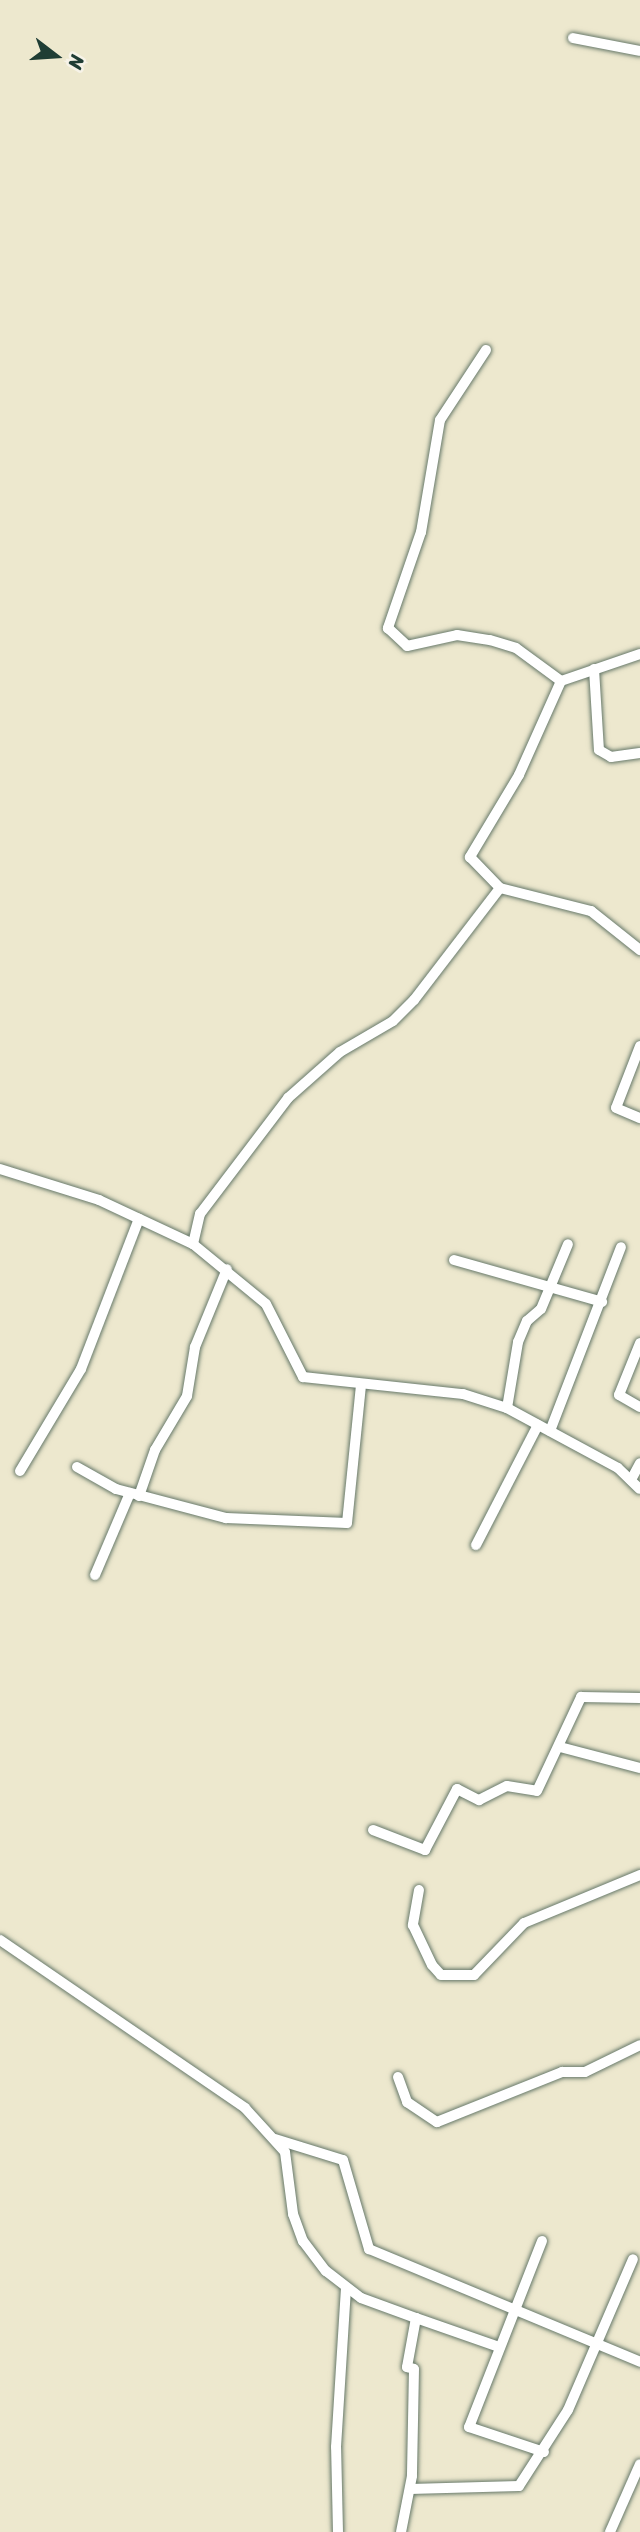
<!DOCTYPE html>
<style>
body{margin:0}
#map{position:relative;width:640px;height:2532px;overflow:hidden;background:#ede8ce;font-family:Sriracha,sans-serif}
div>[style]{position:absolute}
.roads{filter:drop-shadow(0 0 2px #67796a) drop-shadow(0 0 2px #67796a)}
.minor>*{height:10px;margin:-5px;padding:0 5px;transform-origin:5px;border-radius:5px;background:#fff}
span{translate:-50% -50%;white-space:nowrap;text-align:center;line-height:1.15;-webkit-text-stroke:5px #f7f3e8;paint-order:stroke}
.north{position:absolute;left:21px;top:21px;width:70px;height:70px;-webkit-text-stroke:5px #f7f3e8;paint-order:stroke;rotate:107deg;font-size:19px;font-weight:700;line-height:28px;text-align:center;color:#1f3d34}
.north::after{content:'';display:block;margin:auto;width:24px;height:32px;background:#1f3d34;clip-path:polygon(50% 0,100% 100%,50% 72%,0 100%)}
</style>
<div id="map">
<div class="roads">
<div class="minor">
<div style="left:573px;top:38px;width:68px;rotate:11deg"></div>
<div style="left:486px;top:350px;width:84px;rotate:123.3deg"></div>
<div style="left:440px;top:420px;width:114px;rotate:99.6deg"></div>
<div style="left:421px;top:532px;width:102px;rotate:109deg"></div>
<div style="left:388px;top:628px;width:26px;rotate:43deg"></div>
<div style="left:407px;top:646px;width:51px;rotate:-12.4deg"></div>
<div style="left:457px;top:635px;width:33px;rotate:9deg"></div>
<div style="left:490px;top:640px;width:27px;rotate:17deg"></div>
<div style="left:516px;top:648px;width:56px;rotate:36.3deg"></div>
<div style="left:640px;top:654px;width:83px;rotate:161.1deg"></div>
<div style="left:561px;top:681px;width:103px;rotate:114.1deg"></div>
<div style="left:519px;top:775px;width:96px;rotate:120.9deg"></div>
<div style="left:470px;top:857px;width:43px;rotate:45.9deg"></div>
<div style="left:500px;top:888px;width:94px;rotate:14.2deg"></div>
<div style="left:591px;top:911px;width:63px;rotate:38.5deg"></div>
<div style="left:594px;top:669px;width:81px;rotate:86.5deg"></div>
<div style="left:599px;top:750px;width:14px;rotate:30deg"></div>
<div style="left:611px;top:757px;width:29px;rotate:-8deg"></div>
<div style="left:640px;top:1046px;width:66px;rotate:111.2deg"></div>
<div style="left:616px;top:1108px;width:26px;rotate:23deg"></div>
<div style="left:0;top:1169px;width:104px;rotate:17.4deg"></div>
<div style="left:99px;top:1200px;width:104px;rotate:25.1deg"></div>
<div style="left:193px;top:1244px;width:94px;rotate:39.4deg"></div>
<div style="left:266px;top:1304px;width:82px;rotate:63.1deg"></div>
<div style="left:303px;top:1377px;width:161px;rotate:6.1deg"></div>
<div style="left:463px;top:1394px;width:46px;rotate:17.7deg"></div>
<div style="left:507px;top:1408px;width:126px;rotate:28.4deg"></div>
<div style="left:618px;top:1468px;width:30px;rotate:44deg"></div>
<div style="left:193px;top:1244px;width:31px;rotate:-77deg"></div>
<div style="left:200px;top:1214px;width:146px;rotate:-52.8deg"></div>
<div style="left:288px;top:1098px;width:69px;rotate:-41.5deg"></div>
<div style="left:340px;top:1052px;width:61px;rotate:-30.3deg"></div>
<div style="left:393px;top:1021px;width:30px;rotate:-45deg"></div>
<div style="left:414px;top:1000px;width:141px;rotate:-52.5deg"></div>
<div style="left:454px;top:1260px;width:154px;rotate:15.8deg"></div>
<div style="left:640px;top:1343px;width:56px;rotate:112deg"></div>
<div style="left:619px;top:1395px;width:24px;rotate:30deg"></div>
<div style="left:507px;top:1408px;width:67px;rotate:-80.5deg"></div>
<div style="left:518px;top:1342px;width:23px;rotate:-67deg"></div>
<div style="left:527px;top:1321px;width:18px;rotate:-41deg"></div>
<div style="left:541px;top:1309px;width:70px;rotate:-67.4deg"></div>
<div style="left:550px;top:1431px;width:197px;rotate:-68.9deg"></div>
<div style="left:77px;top:1467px;width:45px;rotate:29.4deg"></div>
<div style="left:116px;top:1489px;width:114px;rotate:14.8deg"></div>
<div style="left:226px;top:1518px;width:121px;rotate:2.4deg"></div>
<div style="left:347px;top:1523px;width:139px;rotate:-84.2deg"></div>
<div style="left:20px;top:1471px;width:119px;rotate:-59.1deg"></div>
<div style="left:81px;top:1369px;width:161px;rotate:-68.9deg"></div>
<div style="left:631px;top:1480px;width:19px;rotate:-62deg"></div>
<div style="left:139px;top:1496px;width:49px;rotate:-70.8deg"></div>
<div style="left:155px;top:1450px;width:63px;rotate:-59.3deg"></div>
<div style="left:187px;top:1396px;width:50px;rotate:-80.7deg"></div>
<div style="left:195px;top:1347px;width:84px;rotate:-67.7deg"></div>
<div style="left:476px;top:1545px;width:135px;rotate:-62.7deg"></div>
<div style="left:95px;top:1575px;width:89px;rotate:-66.9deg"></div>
<div style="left:560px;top:1747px;width:83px;rotate:14.7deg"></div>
<div style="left:373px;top:1830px;width:56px;rotate:21deg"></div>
<div style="left:425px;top:1850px;width:69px;rotate:-62.3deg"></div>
<div style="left:457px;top:1789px;width:25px;rotate:27deg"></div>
<div style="left:479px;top:1800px;width:31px;rotate:-27deg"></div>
<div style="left:507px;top:1786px;width:30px;rotate:9deg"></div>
<div style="left:537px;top:1791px;width:104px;rotate:-64.9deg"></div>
<div style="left:581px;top:1697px;width:59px;rotate:1deg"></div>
<div style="left:419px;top:1890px;width:36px;rotate:100deg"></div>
<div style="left:413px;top:1925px;width:44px;rotate:64.6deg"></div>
<div style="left:432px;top:1965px;width:13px;rotate:48deg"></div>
<div style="left:441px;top:1975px;width:33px"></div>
<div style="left:474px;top:1975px;width:72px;rotate:-46.1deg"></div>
<div style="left:524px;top:1923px;width:126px;rotate:-22.5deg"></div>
<div style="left:0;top:1940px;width:297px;rotate:34.4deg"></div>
<div style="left:245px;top:2108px;width:59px;rotate:47.7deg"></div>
<div style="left:285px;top:2152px;width:63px;rotate:82.6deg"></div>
<div style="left:293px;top:2214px;width:29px;rotate:70deg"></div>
<div style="left:303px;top:2241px;width:38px;rotate:53deg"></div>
<div style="left:326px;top:2271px;width:44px;rotate:37.6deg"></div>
<div style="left:361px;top:2298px;width:59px;rotate:20deg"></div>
<div style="left:416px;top:2318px;width:50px;rotate:100.4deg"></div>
<div style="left:407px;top:2367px;width:7px;rotate:16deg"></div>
<div style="left:414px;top:2369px;width:107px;rotate:91.1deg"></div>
<div style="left:412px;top:2476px;width:57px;rotate:101.1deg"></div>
<div style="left:398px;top:2077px;width:27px;rotate:70deg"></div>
<div style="left:407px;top:2102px;width:36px;rotate:34deg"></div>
<div style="left:437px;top:2122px;width:135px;rotate:-21.8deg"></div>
<div style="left:562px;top:2072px;width:23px"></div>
<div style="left:585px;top:2072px;width:61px;rotate:-26.1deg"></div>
<div style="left:275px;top:2139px;width:71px;rotate:17.2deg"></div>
<div style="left:343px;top:2160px;width:93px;rotate:73.7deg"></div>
<div style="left:369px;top:2249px;width:294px;rotate:22.6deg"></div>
<div style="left:542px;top:2241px;width:200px;rotate:111.4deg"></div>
<div style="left:469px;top:2427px;width:79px;rotate:18.4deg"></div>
<div style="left:416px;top:2318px;width:88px;rotate:19.3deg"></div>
<div style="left:410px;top:2489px;width:109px;rotate:-1.6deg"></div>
<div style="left:519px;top:2486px;width:90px;rotate:-57.2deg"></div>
<div style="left:568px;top:2410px;width:164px;rotate:-66.7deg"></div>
<div style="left:338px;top:2532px;width:85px;rotate:-91.3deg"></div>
<div style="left:336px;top:2447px;width:159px;rotate:-86.4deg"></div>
<div style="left:610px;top:2532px;width:74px;rotate:-66.2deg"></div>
</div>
</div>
<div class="north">N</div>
</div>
